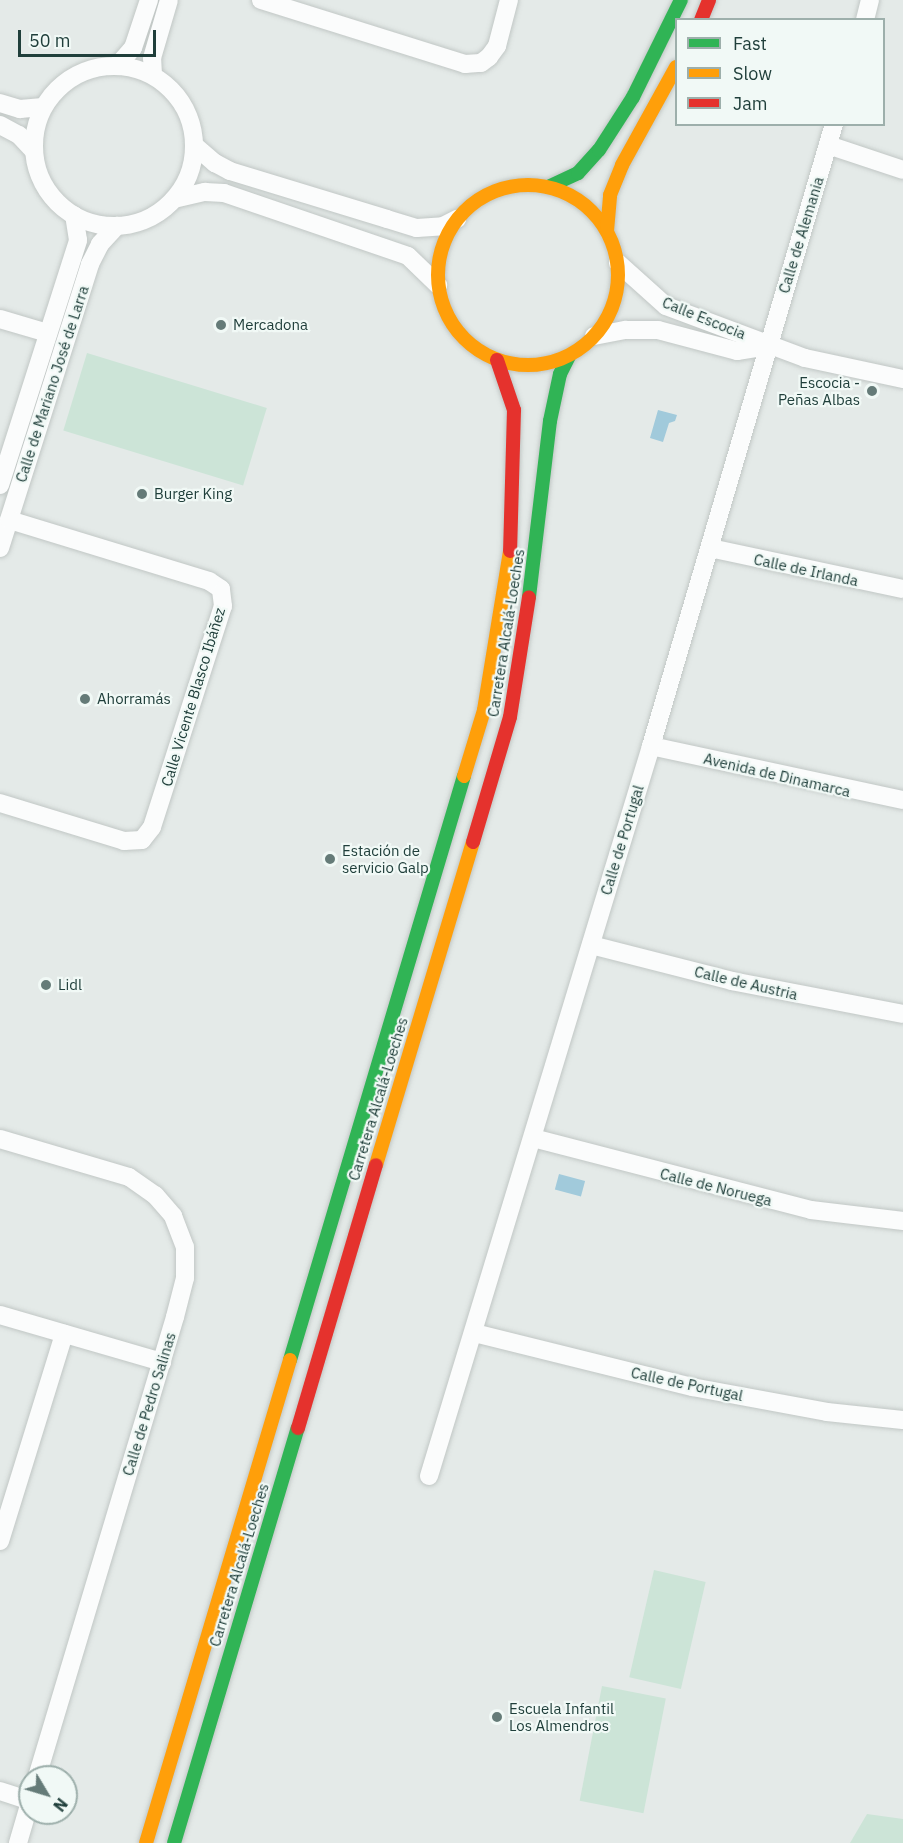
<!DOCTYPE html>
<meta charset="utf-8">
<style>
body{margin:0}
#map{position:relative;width:903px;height:1843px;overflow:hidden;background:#e4eae8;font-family:"IBM Plex Sans",sans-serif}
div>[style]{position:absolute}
.green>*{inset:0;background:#cce4d7;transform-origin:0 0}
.water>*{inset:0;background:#a1cadb;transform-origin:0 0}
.roads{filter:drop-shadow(0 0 2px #c1c7c5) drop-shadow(0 0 2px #c1c7c5)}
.street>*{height:18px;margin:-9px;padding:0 9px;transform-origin:9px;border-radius:9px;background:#fbfcfc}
.street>.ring{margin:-9px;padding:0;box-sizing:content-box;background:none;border:18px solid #fbfcfc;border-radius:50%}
.fast>*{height:14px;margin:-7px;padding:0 7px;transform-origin:7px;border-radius:7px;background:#30b455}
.slow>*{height:14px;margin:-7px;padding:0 7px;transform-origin:7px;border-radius:7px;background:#ff9f0a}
.slow>.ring{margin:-7px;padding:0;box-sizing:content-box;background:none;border:14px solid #ff9f0a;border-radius:50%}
.jam>*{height:14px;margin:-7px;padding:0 7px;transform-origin:7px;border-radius:7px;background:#e5322d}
.dots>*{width:16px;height:16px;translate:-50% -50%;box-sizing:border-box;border:3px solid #f1f9f6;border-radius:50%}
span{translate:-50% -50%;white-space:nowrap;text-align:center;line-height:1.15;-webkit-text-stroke:4.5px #f1f9f6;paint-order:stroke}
.street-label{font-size:15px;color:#203f3b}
.poi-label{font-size:15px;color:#203f3b}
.left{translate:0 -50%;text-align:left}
.right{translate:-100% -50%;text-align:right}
.legend{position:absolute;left:675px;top:18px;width:210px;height:108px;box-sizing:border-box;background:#f1f9f6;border:2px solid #9dafab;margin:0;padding:8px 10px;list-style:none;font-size:18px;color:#203f3b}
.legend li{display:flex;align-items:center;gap:12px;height:30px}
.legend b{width:30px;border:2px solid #9dafab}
.north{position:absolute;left:18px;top:1765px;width:60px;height:60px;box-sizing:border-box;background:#f1f9f6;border:2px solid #9dafab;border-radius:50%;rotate:128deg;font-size:16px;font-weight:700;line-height:24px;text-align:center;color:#203f3b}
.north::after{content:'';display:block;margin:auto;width:21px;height:27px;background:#657b78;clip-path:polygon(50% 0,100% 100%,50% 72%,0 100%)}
.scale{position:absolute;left:18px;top:30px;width:138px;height:27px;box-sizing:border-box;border:3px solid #203f3b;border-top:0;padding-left:8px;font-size:18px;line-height:21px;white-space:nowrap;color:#203f3b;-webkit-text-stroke:4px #f1f9f6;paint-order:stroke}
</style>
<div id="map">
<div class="green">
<div style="left:87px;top:353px;width:188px;height:81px;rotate:17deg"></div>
<div style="left:654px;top:1570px;width:53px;height:110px;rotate:13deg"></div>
<div style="left:602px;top:1686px;width:65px;height:117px;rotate:11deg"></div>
<div style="clip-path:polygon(867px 1814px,903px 1819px,903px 1843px,850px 1843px)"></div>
</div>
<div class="water">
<div style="clip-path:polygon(658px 410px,677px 415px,675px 421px,669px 423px,663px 442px,650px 438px)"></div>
<div style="left:559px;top:1174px;width:27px;height:16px;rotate:15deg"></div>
</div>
<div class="roads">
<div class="street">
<div style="left:261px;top:0;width:214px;rotate:17.4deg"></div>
<div style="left:465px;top:64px;width:16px;rotate:-4deg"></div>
<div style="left:481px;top:63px;width:10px;rotate:-37deg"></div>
<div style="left:489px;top:57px;width:14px;rotate:-54deg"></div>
<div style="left:497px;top:46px;width:48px;rotate:-75.4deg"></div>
<div style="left:865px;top:20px;width:21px;rotate:-76deg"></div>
<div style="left:118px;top:65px;width:23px;rotate:-49deg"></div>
<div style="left:133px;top:48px;width:51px;rotate:-71.6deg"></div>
<div class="ring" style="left:34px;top:66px;width:142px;height:142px"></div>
<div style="left:153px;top:75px;width:17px;rotate:-93deg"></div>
<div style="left:152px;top:58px;width:60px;rotate:-73.7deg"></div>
<div style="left:0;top:103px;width:21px;rotate:17deg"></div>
<div style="left:20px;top:109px;width:23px;rotate:-5deg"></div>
<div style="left:0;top:125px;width:21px;rotate:28deg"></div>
<div style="left:19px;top:135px;width:22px;rotate:47deg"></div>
<div style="left:194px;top:145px;width:28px;rotate:41deg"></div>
<div style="left:215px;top:163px;width:17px;rotate:28deg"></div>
<div style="left:230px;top:171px;width:164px;rotate:17deg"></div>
<div style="left:387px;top:219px;width:31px;rotate:17deg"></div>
<div style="left:417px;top:228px;width:26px;rotate:-4deg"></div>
<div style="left:443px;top:226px;width:16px;rotate:-27deg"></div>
<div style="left:828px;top:145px;width:79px;rotate:18.4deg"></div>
<div style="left:174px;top:199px;width:32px;rotate:-13deg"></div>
<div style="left:205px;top:192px;width:19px;rotate:3deg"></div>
<div style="left:224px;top:193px;width:194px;rotate:18.9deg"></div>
<div style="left:408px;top:256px;width:42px;rotate:44deg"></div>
<div style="left:618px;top:263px;width:64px;rotate:41.9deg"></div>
<div style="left:666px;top:306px;width:148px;rotate:20.5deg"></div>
<div style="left:805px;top:358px;width:100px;rotate:12.1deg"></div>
<div style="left:0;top:319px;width:50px;rotate:16.3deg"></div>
<div style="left:594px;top:336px;width:33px;rotate:-11deg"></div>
<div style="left:626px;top:330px;width:32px"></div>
<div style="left:658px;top:330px;width:82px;rotate:14.9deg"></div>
<div style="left:737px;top:351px;width:30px;rotate:-9deg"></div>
<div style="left:0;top:485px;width:257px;rotate:-72.3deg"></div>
<div style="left:78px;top:240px;width:25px;rotate:-99deg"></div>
<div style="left:0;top:548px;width:298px;rotate:-72.4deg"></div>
<div style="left:90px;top:264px;width:22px;rotate:-63deg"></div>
<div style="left:100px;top:244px;width:25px;rotate:-47deg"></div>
<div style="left:710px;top:548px;width:197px;rotate:12deg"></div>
<div style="left:651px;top:746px;width:258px;rotate:12.1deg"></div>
<div style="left:0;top:803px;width:130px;rotate:17deg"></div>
<div style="left:124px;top:841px;width:18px;rotate:-3deg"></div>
<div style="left:142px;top:840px;width:16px;rotate:-52deg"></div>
<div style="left:152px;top:827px;width:232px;rotate:-72.2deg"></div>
<div style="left:223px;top:606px;width:17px;rotate:-97deg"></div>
<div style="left:221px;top:589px;width:14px;rotate:-146deg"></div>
<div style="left:209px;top:581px;width:209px;rotate:-163deg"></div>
<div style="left:591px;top:945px;width:146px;rotate:14.3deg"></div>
<div style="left:732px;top:981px;width:174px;rotate:10.9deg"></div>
<div style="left:533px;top:1138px;width:287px;rotate:14.5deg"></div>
<div style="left:811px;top:1210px;width:93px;rotate:6.8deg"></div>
<div style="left:0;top:1139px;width:134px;rotate:16.4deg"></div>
<div style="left:129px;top:1177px;width:32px;rotate:35deg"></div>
<div style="left:155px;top:1195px;width:28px;rotate:49deg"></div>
<div style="left:173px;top:1216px;width:33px;rotate:69deg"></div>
<div style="left:185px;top:1247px;width:31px;rotate:90deg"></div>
<div style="left:185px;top:1278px;width:40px;rotate:104.4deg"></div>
<div style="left:175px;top:1317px;width:480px;rotate:106.7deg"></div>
<div style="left:0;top:1315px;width:169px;rotate:16.2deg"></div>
<div style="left:474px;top:1333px;width:225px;rotate:13.9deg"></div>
<div style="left:692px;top:1387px;width:137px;rotate:10.5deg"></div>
<div style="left:827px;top:1412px;width:76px;rotate:6deg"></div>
<div style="left:429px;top:1476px;width:763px;rotate:-73.08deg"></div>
<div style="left:651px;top:746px;width:648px;rotate:-73.61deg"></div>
<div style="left:0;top:1541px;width:217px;rotate:-72.8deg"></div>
<div style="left:0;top:1791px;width:32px;rotate:18deg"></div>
<div style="left:18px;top:1843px;width:43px;rotate:-73.7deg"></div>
</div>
<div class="fast">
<div style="left:548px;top:187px;width:33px;rotate:-25deg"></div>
<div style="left:578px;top:173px;width:31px;rotate:-48deg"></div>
<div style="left:599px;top:150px;width:63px;rotate:-57.3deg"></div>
<div style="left:633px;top:97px;width:108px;rotate:-63.7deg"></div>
<div style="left:529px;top:597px;width:177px;rotate:-83.2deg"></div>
<div style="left:550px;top:421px;width:48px;rotate:-78deg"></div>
<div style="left:560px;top:374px;width:20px;rotate:-63deg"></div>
<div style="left:290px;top:1360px;width:609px;rotate:-73.41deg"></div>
<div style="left:174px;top:1843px;width:433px;rotate:-73.4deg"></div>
</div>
<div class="slow">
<div class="ring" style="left:438px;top:185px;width:166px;height:166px"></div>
<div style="left:607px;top:231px;width:36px;rotate:-85deg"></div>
<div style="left:610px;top:195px;width:32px;rotate:-68deg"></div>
<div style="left:622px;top:165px;width:112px;rotate:-61.1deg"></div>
<div style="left:464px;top:776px;width:69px;rotate:-73.1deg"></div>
<div style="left:484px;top:710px;width:161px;rotate:-80.7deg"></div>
<div style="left:376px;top:1165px;width:337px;rotate:-73.3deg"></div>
<div style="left:146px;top:1843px;width:504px;rotate:-73.4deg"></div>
</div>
<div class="jam">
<div style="left:701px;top:20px;width:22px;rotate:-68deg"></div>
<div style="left:497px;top:360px;width:53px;rotate:71.2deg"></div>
<div style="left:514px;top:410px;width:141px;rotate:91.6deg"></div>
<div style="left:473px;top:842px;width:130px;rotate:-73.5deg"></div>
<div style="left:510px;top:717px;width:121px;rotate:-81deg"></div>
<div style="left:298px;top:1428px;width:274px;rotate:-73.5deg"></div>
</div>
</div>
<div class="dots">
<div style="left:221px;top:325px;background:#657b78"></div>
<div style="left:872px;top:391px;background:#657b78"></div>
<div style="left:142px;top:494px;background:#657b78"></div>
<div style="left:85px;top:699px;background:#657b78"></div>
<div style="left:330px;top:859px;background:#657b78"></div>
<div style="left:46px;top:985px;background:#657b78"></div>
<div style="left:497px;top:1717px;background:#657b78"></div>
</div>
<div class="street-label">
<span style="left:801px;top:235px;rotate:-73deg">Calle de Alemania</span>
<span style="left:704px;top:318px;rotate:22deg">Calle Escocia</span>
<span style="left:52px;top:384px;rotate:-72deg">Calle de Mariano José de Larra</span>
<span style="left:806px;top:570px;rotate:12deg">Calle de Irlanda</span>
<span style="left:506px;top:633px;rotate:-81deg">Carretera Alcalá-Loeches</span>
<span style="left:193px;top:697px;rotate:-73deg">Calle Vicente Blasco Ibáñez</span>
<span style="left:777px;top:775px;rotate:13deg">Avenida de Dinamarca</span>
<span style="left:622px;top:840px;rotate:-73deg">Calle de Portugal</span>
<span style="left:746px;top:983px;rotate:13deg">Calle de Austria</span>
<span style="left:378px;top:1099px;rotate:-73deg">Carretera Alcalá-Loeches</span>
<span style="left:716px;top:1187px;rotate:14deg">Calle de Noruega</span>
<span style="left:687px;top:1384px;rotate:12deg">Calle de Portugal</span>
<span style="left:149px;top:1404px;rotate:-73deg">Calle de Pedro Salinas</span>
<span style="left:239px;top:1565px;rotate:-73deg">Carretera Alcalá-Loeches</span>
</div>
<div class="poi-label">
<span class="left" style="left:233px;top:325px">Mercadona</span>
<span class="right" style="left:860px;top:391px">Escocia -<br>Peñas Albas</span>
<span class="left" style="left:154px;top:494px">Burger King</span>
<span class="left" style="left:97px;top:699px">Ahorramás</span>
<span class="left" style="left:342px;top:859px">Estación de<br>servicio Galp</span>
<span class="left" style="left:58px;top:985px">Lidl</span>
<span class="left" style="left:509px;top:1717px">Escuela Infantil<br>Los Almendros</span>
</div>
<ul class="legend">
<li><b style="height:8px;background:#30b455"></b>Fast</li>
<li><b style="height:8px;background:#ff9f0a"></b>Slow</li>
<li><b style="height:8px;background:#e5322d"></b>Jam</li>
</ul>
<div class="north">N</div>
<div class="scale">50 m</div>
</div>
